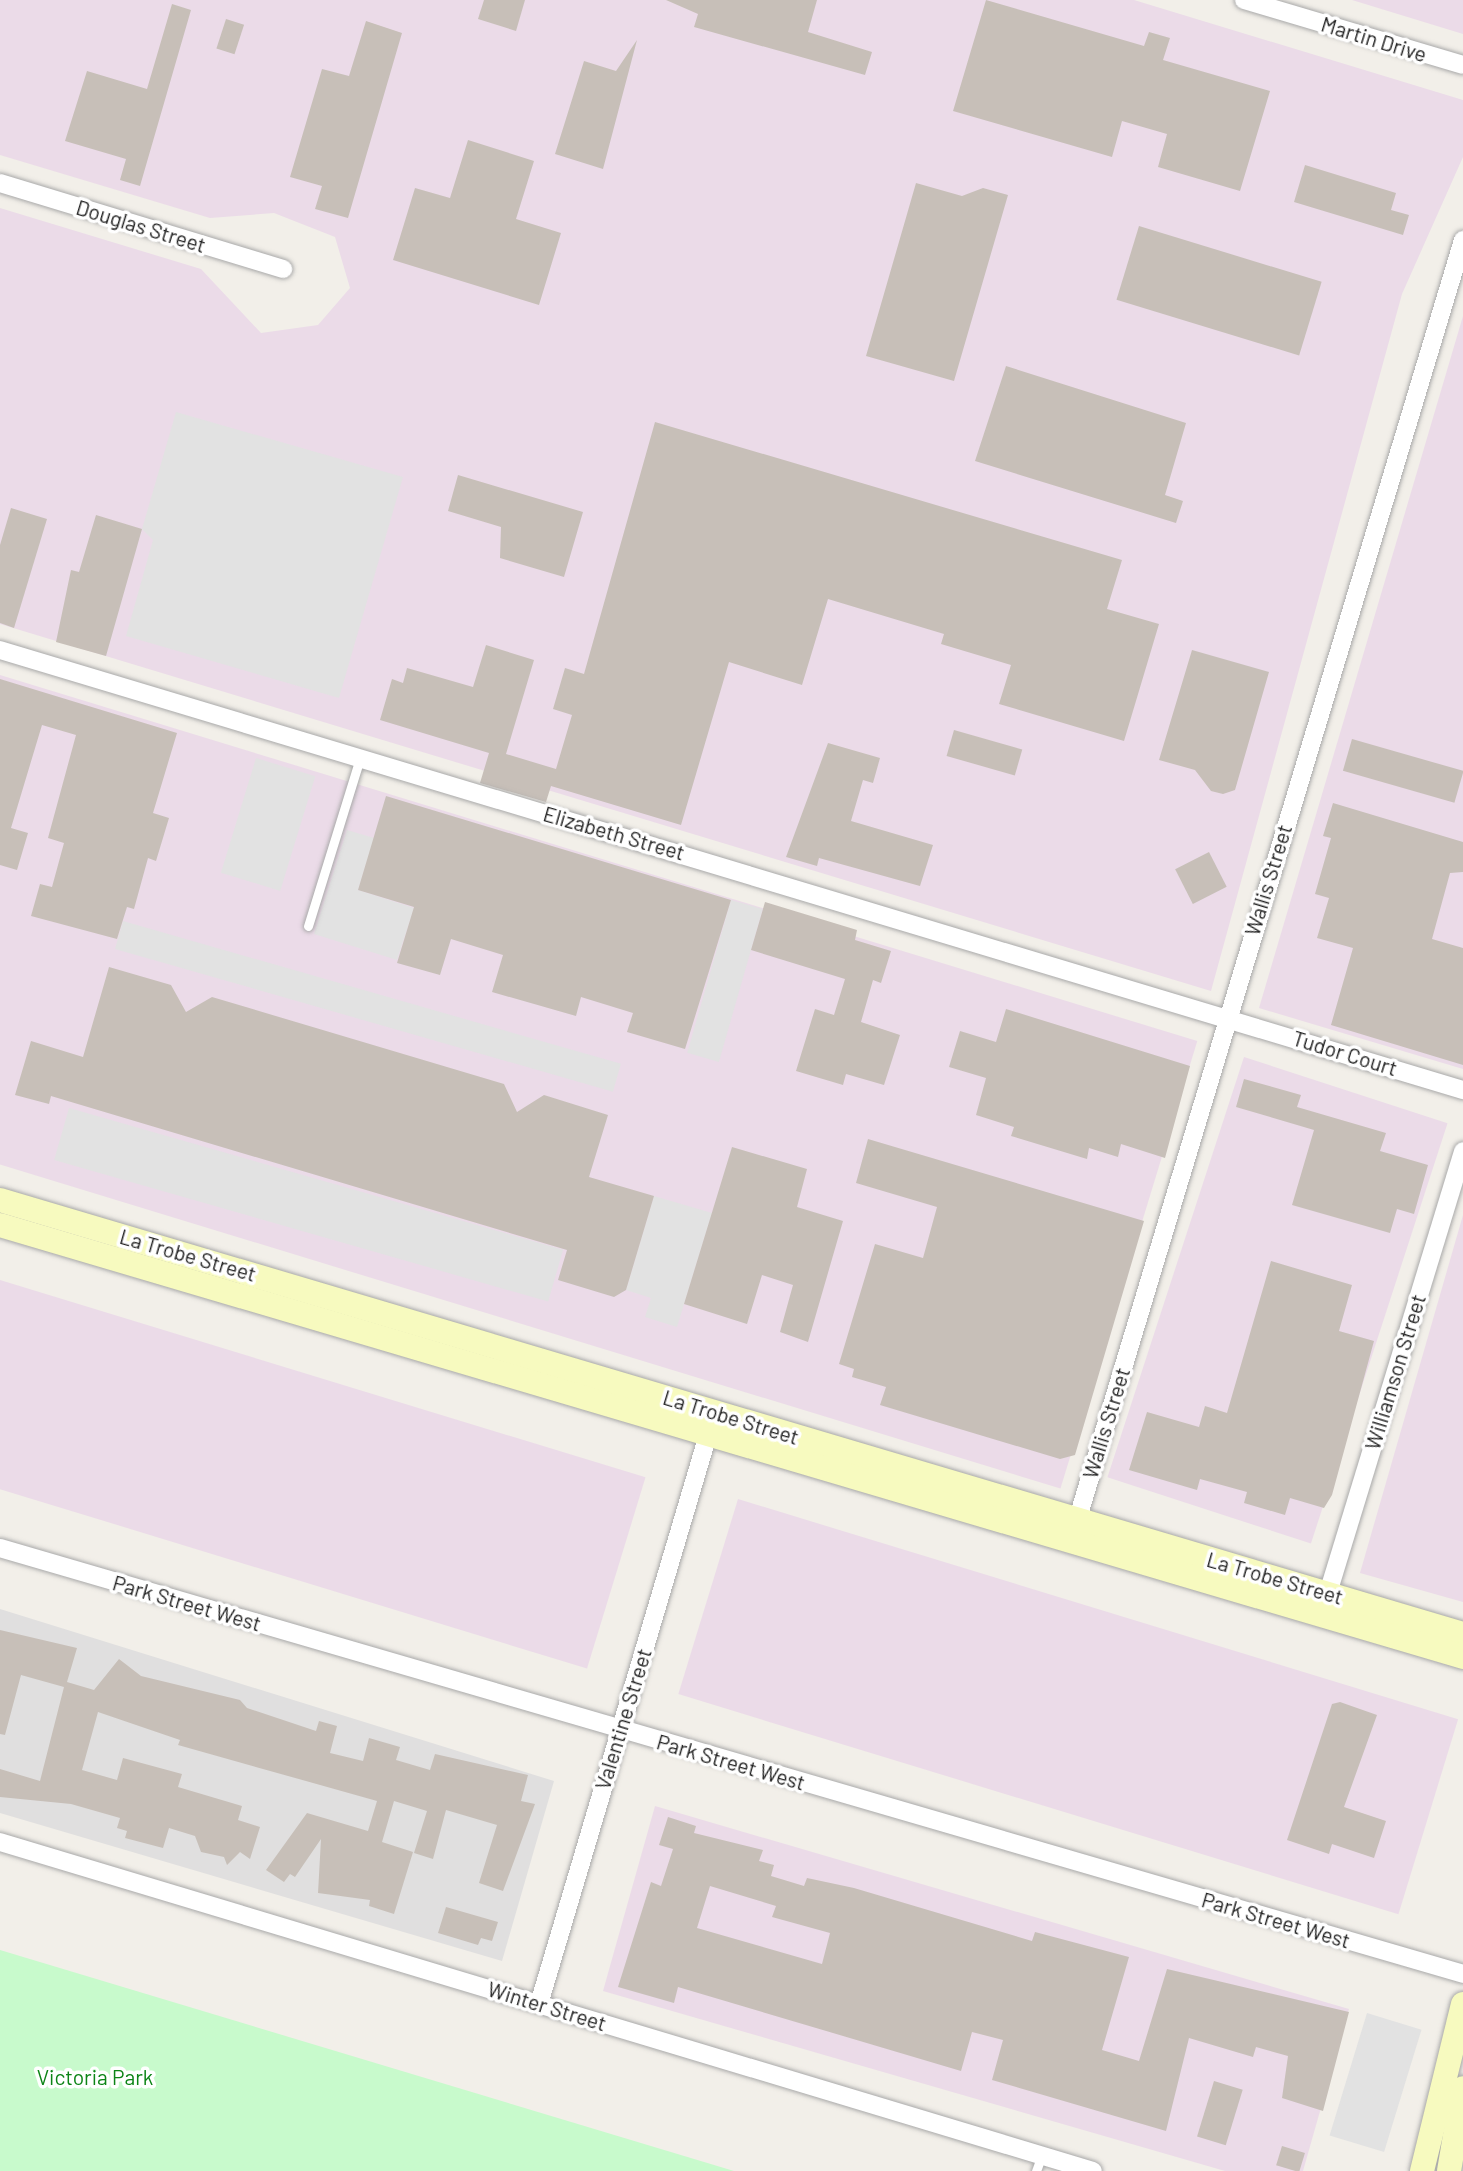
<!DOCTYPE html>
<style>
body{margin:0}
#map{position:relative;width:1463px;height:2171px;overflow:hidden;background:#f2efe9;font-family:Barlow,sans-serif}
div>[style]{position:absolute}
.residential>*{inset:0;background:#e0dfdf}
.industrial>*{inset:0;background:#ebdbe8;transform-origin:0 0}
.park>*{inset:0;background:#c8facc}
.parking>*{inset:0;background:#e2e2e2;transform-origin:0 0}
.building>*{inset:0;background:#c7bfb8;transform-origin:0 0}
.roads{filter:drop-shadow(0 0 2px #a9a9a9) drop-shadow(0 0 2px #a9a9a9)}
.service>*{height:9px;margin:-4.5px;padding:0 4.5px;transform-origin:4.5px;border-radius:4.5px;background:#fff}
.minor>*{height:18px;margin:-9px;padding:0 9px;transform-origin:9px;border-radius:9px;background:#fff}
.secondary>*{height:24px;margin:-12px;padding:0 12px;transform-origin:12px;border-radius:12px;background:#f7fabf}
span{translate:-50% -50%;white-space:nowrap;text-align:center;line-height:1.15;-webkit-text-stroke:7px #fff;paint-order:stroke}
.street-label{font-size:21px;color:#222}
.park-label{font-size:21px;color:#0c8416}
</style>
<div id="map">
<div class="residential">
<div style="clip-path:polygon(0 1609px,554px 1781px,502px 1961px,0 1813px)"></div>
</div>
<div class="industrial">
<div style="clip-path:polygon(0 0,1134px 0,1463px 100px,1463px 157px,1402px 294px,1211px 991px,0 624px,0 208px,201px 269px,261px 333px,318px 325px,350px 288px,335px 237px,274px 213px,210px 218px,0 155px)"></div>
<div style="clip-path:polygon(1352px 0,1463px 0,1463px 34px)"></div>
<div style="clip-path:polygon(1463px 316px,1463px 1069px,1259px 1008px)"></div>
<div style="left:0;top:675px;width:1252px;height:468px;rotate:17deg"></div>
<div style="left:1244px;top:1057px;width:214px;height:442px;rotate:18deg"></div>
<div style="clip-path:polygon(1463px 1215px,1463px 1602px,1360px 1573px)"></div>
<div style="left:0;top:1280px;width:675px;height:200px;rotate:17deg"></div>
<div style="left:738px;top:1499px;width:753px;height:204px;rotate:17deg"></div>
<div style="clip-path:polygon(655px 1806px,1349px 2009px,1303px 2171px,1225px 2171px,603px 1991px)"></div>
</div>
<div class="park">
<div style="clip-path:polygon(0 1950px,734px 2171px,0 2171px)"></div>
</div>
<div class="parking">
<div style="clip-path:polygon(176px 412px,403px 477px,339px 698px,126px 636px,153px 540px,142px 529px)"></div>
<div style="left:256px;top:758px;width:62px;height:120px;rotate:17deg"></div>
<div style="clip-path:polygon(347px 830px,374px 838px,358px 890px,414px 908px,397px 960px,314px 934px)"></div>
<div style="left:731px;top:900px;width:33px;height:159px;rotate:16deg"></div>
<div style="left:123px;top:921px;width:518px;height:29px;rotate:16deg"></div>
<div style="left:69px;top:1108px;width:514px;height:54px;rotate:16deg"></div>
<div style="clip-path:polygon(654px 1196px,712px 1213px,677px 1327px,645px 1317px,651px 1298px,626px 1290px)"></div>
<div style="left:1367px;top:2013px;width:57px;height:128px;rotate:17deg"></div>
</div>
<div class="building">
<div style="clip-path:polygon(484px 0,525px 0,516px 31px,478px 19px)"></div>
<div style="clip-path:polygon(666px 0,817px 0,808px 32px,872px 52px,865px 75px,694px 27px,698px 14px)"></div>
<div style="clip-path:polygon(986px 0,1144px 46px,1149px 32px,1170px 38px,1163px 60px,1270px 91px,1240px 191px,1158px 167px,1167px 134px,1122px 121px,1112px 157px,953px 111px)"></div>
<div style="clip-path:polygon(172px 4px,191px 10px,140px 186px,120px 180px,126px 159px,65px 141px,87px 71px,147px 89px)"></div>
<div style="left:226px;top:19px;width:19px;height:31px;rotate:18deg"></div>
<div style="clip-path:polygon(366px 21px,402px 33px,348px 218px,315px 209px,322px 186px,290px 177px,322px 69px,349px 76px)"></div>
<div style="clip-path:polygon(637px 40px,603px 169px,555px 154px,584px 61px,616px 71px)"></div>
<div style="clip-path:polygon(468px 140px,534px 161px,516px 219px,561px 233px,539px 305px,393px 260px,415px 188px,450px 198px)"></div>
<div style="clip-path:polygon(1305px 165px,1396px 193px,1391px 210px,1409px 215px,1403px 235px,1294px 202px)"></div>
<div style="clip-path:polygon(916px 183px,962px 196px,983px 188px,1008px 195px,954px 381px,866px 356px)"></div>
<div style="left:1139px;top:226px;width:191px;height:77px;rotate:17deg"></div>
<div style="clip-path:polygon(1006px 366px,1186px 423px,1165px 495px,1183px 501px,1176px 523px,975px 461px)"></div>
<div style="clip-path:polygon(655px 422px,1122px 560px,1107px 609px,1159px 624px,1124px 741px,999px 704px,1011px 665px,941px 644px,944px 634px,828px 599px,802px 685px,729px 662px,681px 825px,551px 786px,546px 802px,480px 783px,489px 753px,380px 720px,392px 679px,403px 683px,407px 668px,473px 687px,486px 645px,534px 660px,506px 754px,556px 769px,572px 715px,553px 709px,565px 668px,584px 674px)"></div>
<div style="clip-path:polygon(458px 475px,583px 512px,564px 577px,500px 558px,501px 527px,448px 511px)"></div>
<div style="clip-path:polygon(11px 508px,47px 519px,14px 628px,0 623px,0 545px)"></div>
<div style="clip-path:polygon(96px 515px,142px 529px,106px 656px,56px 642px,71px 570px,79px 572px)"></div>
<div style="clip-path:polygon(1192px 650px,1269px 672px,1235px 790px,1223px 794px,1211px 791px,1195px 770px,1159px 760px)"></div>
<div style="clip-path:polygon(0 679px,177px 733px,153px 813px,169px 818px,156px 861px,148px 858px,134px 909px,127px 907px,117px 939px,31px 916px,40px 884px,52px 887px,64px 843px,48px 838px,76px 735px,42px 725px,11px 828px,28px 833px,17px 870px,0 865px)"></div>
<div style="left:954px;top:730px;width:71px;height:27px;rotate:16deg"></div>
<div style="left:1352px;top:739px;width:116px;height:33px;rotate:16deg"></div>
<div style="clip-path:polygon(828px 743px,880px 758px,873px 783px,863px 780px,851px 821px,933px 845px,920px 886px,819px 858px,817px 866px,786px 857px)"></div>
<div style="clip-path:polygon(386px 796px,731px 900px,685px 1049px,627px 1032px,633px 1013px,581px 997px,576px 1016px,492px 992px,503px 955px,451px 939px,440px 975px,397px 963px,414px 907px,358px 890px)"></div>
<div style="clip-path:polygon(1333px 803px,1463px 842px,1463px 872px,1450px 873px,1432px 939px,1463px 948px,1463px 1065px,1331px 1025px,1353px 948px,1317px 938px,1329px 898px,1315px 894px,1331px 838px,1323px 836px)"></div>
<div style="left:1209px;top:852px;width:39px;height:38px;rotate:63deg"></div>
<div style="clip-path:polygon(765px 902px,857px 930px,855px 940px,891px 951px,881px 983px,873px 980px,861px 1022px,900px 1035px,884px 1085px,846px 1074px,843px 1085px,796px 1071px,815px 1009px,834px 1015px,845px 979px,751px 950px)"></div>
<div style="clip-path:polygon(109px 967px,171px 985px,186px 1012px,212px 997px,504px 1084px,517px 1112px,544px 1095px,608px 1115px,589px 1177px,654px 1196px,626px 1290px,614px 1297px,558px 1280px,567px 1250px,51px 1096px,49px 1104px,15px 1095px,31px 1041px,83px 1057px)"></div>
<div style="clip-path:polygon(1006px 1009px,1190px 1066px,1165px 1158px,1121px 1144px,1118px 1157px,1089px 1148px,1087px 1159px,1011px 1136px,1014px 1127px,976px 1115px,986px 1078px,949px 1067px,960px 1031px,996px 1042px)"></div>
<div style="clip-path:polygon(1244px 1079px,1301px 1095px,1297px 1107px,1386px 1133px,1380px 1151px,1428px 1165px,1414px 1214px,1397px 1209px,1390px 1233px,1292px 1205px,1314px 1130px,1236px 1107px)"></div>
<div style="clip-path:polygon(868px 1139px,1144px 1221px,1075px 1455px,1060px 1459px,880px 1405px,886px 1387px,852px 1377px,854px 1369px,839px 1364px,875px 1244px,923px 1258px,937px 1207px,856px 1183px)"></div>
<div style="clip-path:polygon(732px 1147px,807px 1169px,797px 1207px,843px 1221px,808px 1342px,780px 1332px,793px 1285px,762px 1275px,747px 1324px,684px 1304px)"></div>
<div style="clip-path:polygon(1271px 1261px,1352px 1285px,1339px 1331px,1374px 1341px,1332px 1495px,1324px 1508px,1290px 1498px,1285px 1515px,1244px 1503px,1247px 1492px,1200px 1479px,1197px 1490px,1129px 1470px,1147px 1412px,1199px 1427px,1205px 1406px,1227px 1413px)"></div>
<div style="clip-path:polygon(0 1630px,77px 1648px,67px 1682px,94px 1690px,119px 1659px,141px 1676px,240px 1700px,247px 1708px,316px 1731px,319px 1721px,337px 1726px,330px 1753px,363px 1761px,369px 1738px,400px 1747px,396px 1760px,430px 1770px,435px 1754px,528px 1775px,521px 1801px,535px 1804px,503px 1891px,479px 1883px,497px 1825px,446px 1810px,433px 1859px,414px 1853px,427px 1811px,394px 1801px,382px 1842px,413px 1852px,394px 1914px,369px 1906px,370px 1900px,318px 1893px,321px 1839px,295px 1877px,290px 1874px,284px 1882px,266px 1870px,307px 1813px,368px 1831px,377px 1801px,178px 1745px,180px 1740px,98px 1712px,82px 1770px,117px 1780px,123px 1758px,182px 1774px,178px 1787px,242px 1806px,238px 1820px,260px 1827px,250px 1859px,240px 1852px,227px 1865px,224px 1857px,201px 1852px,195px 1836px,169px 1828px,163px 1848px,125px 1838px,127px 1831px,117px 1828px,120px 1818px,71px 1804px,0 1797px,0 1769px,40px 1781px,64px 1687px,21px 1675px,5px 1735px,0 1734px)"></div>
<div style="clip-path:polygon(1340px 1702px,1377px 1715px,1344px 1807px,1386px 1821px,1374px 1858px,1332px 1844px,1329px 1854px,1287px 1840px,1332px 1704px)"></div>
<div style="clip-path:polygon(evenodd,668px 1817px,696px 1826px,694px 1833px,763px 1850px,759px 1861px,774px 1865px,771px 1876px,804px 1886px,807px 1878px,854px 1888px,1032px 1941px,1035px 1932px,1129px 1957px,1102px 2050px,1139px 2061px,1167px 1969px,1349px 2012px,1323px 2111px,1282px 2098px,1288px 2056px,1256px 2047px,1253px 2057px,1189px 2038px,1166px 2131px,992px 2080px,1003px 2040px,972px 2032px,961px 2071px,678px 1987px,674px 2003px,618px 1987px,651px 1882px,661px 1886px,673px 1849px,659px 1845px,668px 1817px,710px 1886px,776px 1906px,772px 1917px,830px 1933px,822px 1964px,697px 1928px,710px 1886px)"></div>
<div style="clip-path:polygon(446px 1907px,498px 1922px,492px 1941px,481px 1938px,478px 1945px,438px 1933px)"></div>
<div style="left:1214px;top:2081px;width:30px;height:58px;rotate:17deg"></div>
<div style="left:1282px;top:2146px;width:24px;height:20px;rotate:17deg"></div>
</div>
<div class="roads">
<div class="service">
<div style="left:308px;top:926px;width:176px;rotate:-72.8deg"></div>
<div style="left:1036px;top:2171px;width:15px;rotate:-70deg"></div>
</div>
<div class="minor">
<div style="left:1244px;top:0;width:228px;rotate:16.5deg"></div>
<div style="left:0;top:183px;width:296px;rotate:16.9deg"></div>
<div style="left:0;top:650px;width:1528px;rotate:16.74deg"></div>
<div style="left:1077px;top:1521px;width:1338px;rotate:-73.23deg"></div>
<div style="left:0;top:1548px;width:1524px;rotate:16.23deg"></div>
<div style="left:1328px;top:1593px;width:462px;rotate:-73deg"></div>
<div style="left:0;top:1842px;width:1141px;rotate:16.75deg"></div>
<div style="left:539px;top:2004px;width:594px;rotate:-73.46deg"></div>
</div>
<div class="secondary">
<div style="left:0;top:1200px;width:1526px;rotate:16.52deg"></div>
<div style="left:0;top:1225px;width:1525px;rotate:16.45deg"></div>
<div style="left:1422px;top:2171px;width:172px;rotate:-76.2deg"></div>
<div style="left:1449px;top:2171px;width:84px;rotate:-80.4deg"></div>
</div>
</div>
<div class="street-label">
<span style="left:1374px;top:39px;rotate:17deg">Martin Drive</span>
<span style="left:141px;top:226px;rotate:17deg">Douglas Street</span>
<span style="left:614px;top:833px;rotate:16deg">Elizabeth Street</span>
<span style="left:1268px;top:880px;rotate:-73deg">Wallis Street</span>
<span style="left:1345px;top:1053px;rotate:17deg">Tudor Court</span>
<span style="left:188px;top:1255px;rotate:16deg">La Trobe Street</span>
<span style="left:1395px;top:1372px;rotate:-73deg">Williamson Street</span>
<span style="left:731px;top:1417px;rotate:17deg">La Trobe Street</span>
<span style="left:1106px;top:1423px;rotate:-73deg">Wallis Street</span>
<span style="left:1275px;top:1578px;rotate:16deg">La Trobe Street</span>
<span style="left:187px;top:1603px;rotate:16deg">Park Street West</span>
<span style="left:623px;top:1719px;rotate:-73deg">Valentine Street</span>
<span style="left:731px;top:1762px;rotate:16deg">Park Street West</span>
<span style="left:1276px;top:1920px;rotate:16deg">Park Street West</span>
<span style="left:547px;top:2006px;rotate:17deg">Winter Street</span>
</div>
<div class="park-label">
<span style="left:95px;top:2077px">Victoria Park</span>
</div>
</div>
